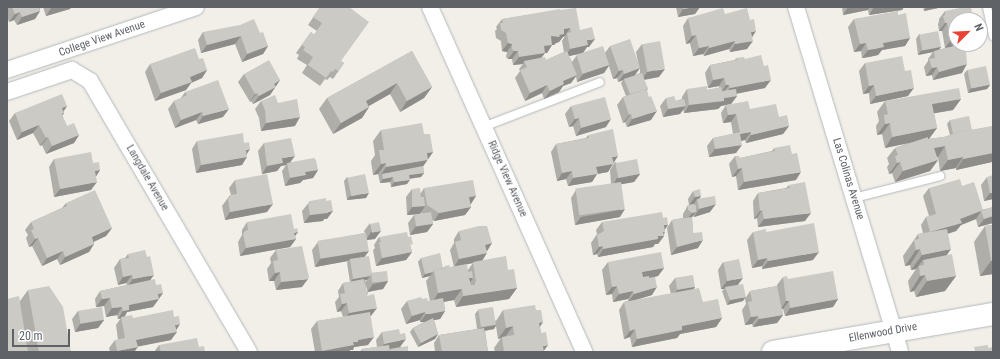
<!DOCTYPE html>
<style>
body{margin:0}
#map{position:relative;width:1000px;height:359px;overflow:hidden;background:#f1efe8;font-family:"Roboto Condensed",sans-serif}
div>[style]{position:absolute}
.roads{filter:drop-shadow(0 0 1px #b5b8bc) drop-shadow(0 0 1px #b5b8bc)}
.lane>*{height:8px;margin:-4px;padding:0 4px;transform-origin:4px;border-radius:4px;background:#fff}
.street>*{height:16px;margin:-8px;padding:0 8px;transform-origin:8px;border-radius:8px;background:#fff}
.secondary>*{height:22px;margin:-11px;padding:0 11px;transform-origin:11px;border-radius:11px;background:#fff}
.wall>*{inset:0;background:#afaea9}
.shaded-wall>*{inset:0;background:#8f8d8a}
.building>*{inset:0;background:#cccac5;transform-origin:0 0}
span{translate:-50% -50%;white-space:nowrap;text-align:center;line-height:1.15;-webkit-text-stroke:3px #fff;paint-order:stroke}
.street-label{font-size:11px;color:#5f6368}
.frame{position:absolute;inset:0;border:8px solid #5f6368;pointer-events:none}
.north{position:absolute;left:948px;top:12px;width:40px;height:40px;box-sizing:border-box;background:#fff;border:1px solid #bfc1c3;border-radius:50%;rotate:66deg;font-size:11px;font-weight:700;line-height:16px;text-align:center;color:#5f6368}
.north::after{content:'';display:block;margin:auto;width:14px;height:18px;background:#ea4335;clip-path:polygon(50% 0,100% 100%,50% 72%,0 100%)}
.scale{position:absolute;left:12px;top:329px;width:58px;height:18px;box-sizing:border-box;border:2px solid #5f6368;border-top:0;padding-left:5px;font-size:12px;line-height:14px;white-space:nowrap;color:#5f6368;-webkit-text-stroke:3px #fff;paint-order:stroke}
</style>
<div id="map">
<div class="roads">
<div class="lane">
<div style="left:987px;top:7px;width:30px;rotate:78deg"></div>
<div style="left:483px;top:127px;width:125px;rotate:-21deg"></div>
<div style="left:854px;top:198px;width:89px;rotate:-14.3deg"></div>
</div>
<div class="street">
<div style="left:430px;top:7px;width:378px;rotate:65.9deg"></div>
<div style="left:796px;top:7px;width:360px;rotate:73.2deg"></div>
<div style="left:7px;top:70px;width:199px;rotate:-18.4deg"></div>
<div style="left:7px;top:92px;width:69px;rotate:-18.7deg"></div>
<div style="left:72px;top:70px;width:21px;rotate:31deg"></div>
<div style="left:90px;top:81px;width:314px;rotate:59.6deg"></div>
</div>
<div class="secondary">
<div style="left:773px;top:352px;width:223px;rotate:-9.8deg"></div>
</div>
</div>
<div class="wall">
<div style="clip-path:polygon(7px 7px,41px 7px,40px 9px,40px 11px,35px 19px,17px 25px,14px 20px,9px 22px,7px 16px)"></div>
<div style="clip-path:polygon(43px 7px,71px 7px,70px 9px,46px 16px)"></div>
<div style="clip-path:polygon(320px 7px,341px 61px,344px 63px,333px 79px,330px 77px,327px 80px,325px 79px,320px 86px,302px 73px,307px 65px,297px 59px,299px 55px,296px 53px,311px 32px,314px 35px,317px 31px,308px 25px)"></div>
<div style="clip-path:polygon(676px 7px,700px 7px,695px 14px,678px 17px)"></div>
<div style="clip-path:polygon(842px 7px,904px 7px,902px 10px,869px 15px,868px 10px,843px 15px)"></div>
<div style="clip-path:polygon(923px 7px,943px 7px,924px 11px)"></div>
<div style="clip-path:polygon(evenodd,560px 10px,580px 30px,589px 47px,587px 47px,583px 53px,569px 56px,572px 62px,577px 55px,605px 53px,610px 46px,639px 67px,636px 52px,642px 44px,659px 77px,644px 80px,648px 89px,647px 90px,651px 120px,627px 127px,625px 122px,623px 123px,617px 105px,623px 97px,626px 96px,621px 83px,623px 80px,618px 82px,617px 78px,613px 79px,609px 66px,604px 73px,577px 82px,576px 76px,571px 83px,563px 86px,559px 92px,544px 99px,542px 93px,525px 101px,515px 78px,520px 71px,519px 69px,523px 64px,513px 65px,512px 59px,508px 59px,506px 57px,507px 52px,502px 51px,501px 41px,496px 38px,495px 31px,497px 29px,496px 27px,502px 19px,560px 10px,565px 36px,562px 41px,564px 52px,546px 60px,541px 58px,545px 53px,547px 53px,552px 45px,554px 45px,556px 43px,559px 42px,563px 37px,565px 36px,560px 10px,640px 68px,640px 73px,635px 75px,640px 68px)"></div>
<div style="clip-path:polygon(945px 11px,956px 44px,972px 44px,963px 47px,962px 73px,933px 80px,932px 75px,926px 76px,924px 67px,928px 61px,928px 59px,933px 52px,918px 55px,916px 39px,919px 34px,941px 47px,939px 50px,945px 48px,942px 31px,939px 31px,938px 24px,939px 21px,939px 19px)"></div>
<div style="clip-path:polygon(725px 14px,752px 37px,747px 49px,730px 52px,729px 49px,704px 56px,703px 54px,693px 56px,690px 43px,686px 44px,683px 26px,688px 18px)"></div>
<div style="clip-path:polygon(898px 15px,910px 38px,905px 46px,882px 50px,878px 55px,869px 57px,862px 58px,861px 51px,854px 52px,848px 27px,854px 19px)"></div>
<div style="clip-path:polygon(203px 32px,260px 33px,268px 46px,263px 54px,242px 62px,235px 44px,201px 53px,198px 40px)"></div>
<div style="clip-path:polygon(412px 51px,432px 87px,424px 98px,400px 112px,390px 94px,369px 106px,369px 107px,362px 118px,333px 134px,319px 109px,327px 98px)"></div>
<div style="clip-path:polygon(736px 58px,745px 59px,765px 88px,736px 94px,737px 96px,731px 104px,721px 106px,718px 109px,684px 113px,683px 109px,680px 114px,663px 117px,660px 106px,666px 98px,676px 101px,682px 99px,682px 97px,687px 89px,707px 90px,719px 88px,719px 86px,708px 88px,705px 73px,710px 65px,735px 60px)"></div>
<div style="clip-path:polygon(199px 59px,207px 70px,202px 78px,191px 83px,186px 90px,155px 101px,145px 72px,150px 64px)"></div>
<div style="clip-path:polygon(865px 63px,908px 96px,870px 104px,869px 93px,863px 94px,859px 71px)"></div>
<div style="clip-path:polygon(967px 70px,990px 85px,987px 89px,968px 93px,964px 74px)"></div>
<div style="clip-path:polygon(244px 74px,280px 80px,270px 95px,253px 104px,251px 101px,250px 102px,238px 82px)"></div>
<div style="clip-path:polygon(185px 92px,223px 117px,198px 124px,196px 120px,175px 128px,168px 109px,174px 101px,181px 98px)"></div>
<div style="clip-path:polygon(961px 99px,953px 110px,934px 113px,937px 128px,928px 139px,944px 137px,950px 135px,947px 124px,950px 120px,972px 130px,993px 126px,993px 161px,992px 162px,956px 170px,956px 168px,940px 171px,938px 157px,937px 157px,938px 160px,930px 171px,895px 182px,892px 173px,889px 174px,887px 167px,889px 164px,887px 158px,895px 148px,911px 142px,885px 148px,882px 134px,877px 135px,876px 126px,879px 121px,877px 112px,885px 101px)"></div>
<div style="clip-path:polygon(261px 101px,278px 103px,295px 126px,261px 131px,259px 118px,255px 109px)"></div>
<div style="clip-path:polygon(726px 105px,750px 109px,779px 117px,789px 126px,783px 134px,746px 143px,745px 140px,741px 141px,736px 153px,709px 157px,707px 146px,713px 138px,733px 134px,731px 122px,723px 123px,721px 113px)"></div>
<div style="clip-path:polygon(67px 106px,64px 111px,64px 113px,62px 116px,67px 126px,79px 135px,74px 143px,46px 154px,42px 145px,40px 146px,33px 133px,17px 140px,9px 121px,15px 113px)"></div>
<div style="clip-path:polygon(571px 106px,606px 127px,576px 136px,573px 126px,569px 127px,565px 114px)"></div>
<div style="clip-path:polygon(381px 130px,424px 134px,433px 152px,423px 166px,424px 173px,421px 177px,410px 179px,407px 184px,391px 187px,390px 182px,380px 183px,378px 174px,373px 175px,371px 161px,375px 155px,373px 141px)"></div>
<div style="clip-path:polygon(588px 135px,613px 163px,608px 172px,597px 174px,592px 182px,568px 186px,566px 179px,557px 181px,551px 152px,556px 144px,586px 138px)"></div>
<div style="clip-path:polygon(197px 141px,247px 154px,242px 165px,196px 173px,192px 149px)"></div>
<div style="clip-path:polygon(264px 143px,290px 162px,318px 170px,313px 178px,303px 180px,300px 183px,285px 186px,282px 171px,286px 165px,281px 166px,277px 171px,262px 174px,258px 151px)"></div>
<div style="clip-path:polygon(774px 148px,796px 180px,738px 190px,736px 176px,732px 177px,729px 164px,735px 156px,740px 158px,772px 151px)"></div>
<div style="clip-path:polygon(54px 159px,93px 163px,100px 170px,96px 176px,91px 190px,54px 197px,49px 167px)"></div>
<div style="clip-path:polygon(615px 162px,640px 174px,634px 182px,621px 184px,620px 217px,575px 225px,571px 198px,576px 190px,611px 184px,610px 170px)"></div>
<div style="clip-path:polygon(347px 177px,366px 198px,347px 200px,344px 181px)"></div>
<div style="clip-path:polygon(987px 177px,993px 199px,984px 201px,981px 185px)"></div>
<div style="clip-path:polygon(235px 180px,267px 212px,225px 220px,222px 206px,230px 195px,231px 195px,229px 188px)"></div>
<div style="clip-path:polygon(789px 185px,805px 221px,758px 227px,757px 218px,754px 219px,753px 201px,758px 193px,786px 188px)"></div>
<div style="clip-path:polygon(962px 186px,982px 210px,993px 207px,993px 223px,978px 227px,976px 219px,961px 225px,956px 231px,948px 234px,947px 255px,956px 276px,945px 291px,916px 297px,914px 291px,910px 292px,908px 281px,916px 269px,911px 270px,910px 265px,905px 266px,903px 256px,918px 234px,923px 233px,921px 225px,926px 217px,929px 216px,923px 196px,929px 188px)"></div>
<div style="clip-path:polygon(424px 188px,476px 196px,470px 204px,471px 207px,465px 215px,434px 221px,432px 220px,433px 224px,427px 232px,410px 235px,408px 223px,414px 215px,422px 214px,421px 212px,420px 214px,407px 215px,406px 197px,412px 189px,421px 193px)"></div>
<div style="clip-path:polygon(693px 191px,701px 196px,699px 199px,710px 212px,694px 217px,693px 215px,692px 217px,693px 233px,698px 248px,671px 255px,667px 228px,672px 220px,683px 218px,683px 214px,688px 205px,689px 205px,688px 199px)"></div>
<div style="clip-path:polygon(310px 201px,327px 219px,324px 219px,323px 221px,304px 223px,302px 211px)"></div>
<div style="clip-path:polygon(66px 203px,112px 228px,106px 236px,94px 242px,94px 244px,89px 252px,60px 265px,57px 259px,42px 266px,32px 246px,29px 247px,26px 238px,28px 235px,25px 230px,31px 222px,62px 208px)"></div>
<div style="clip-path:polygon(663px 218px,668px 225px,665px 229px,664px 236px,658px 244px,655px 244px,653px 247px,598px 257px,597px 254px,593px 255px,591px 243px,597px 234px,596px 230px,602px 222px)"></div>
<div style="clip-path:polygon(247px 222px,294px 229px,298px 232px,295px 236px,296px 239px,290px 247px,240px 256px,238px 242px,242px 235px,242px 230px)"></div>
<div style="clip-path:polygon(evenodd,370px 223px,375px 239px,367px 240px,365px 256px,372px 274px,388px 281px,383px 289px,368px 292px,367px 296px,371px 316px,370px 316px,368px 345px,354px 347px,353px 350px,350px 350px,349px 352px,315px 352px,311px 329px,317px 321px,343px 317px,341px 311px,337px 312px,335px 302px,339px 297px,338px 291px,343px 283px,350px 282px,347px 263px,348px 261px,315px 267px,312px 250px,318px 242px,365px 233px,364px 231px,370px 223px,365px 280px,367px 280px,365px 282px,367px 290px,366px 290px,365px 280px)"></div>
<div style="clip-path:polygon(993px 225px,993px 274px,980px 276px,974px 242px,985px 226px)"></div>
<div style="clip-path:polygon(evenodd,459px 231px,492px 243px,487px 251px,482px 261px,508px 270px,517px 288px,509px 299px,456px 307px,454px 300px,444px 302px,445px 311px,440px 319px,434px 320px,438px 334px,435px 339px,418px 347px,410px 332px,413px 328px,424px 322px,420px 322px,420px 320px,406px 324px,401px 309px,407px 301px,422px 299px,428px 301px,430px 301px,426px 281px,430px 276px,422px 278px,418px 262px,421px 258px,444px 268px,445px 266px,450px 267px,454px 267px,450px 250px,454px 243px,454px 239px,459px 231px,473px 263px,468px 270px,459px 266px,473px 263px)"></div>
<div style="clip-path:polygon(753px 232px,766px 232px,813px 260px,762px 269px,762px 266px,752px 268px,747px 240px)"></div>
<div style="clip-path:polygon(379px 237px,408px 237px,412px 252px,406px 260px,376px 266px,373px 250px,375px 248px,374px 245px)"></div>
<div style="clip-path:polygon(276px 250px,302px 287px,276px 290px,274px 281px,269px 281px,267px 269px,271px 263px,270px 258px)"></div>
<div style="clip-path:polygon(128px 254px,163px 293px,153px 307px,127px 312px,124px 317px,133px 318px,176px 330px,171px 340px,138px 346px,134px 352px,110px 352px,109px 348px,115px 340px,118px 340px,116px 325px,121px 318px,118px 319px,117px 315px,106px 317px,104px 306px,96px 307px,95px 299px,100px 291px,127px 285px,126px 283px,118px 285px,114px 268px,120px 259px,125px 258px)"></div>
<div style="clip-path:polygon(608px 262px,664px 268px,658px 276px,655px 277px,652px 295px,633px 301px,671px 294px,669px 286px,675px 278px,695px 287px,693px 290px,703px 302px,722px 318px,716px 327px,680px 334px,677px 338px,632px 347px,630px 337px,624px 339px,619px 310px,624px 302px,628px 301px,628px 299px,613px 302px,612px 294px,606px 295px,602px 270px)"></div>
<div style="clip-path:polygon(723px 262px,738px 285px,743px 301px,727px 305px,722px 291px,724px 289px,721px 289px,718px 270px)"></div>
<div style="clip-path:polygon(783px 277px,838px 299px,833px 307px,785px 316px,783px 309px,782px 309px,783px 315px,777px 323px,753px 327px,752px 324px,745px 325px,742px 310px,746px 304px,745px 299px,750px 291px,777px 286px,777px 285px)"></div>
<div style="clip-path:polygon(28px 290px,71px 352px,7px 352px,20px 301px)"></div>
<div style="clip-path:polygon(478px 310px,496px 321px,503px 310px,536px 310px,543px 322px,540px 327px,544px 352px,495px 352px,494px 348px,501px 338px,498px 339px,496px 326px,494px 329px,485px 331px,488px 352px,435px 352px,434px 343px,439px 335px,477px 329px,475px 314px)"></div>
<div style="clip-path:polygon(78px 311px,104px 320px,98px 328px,75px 332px,72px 319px)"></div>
<div style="clip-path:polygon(382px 332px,401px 347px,408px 352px,360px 352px,362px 349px,377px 347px,376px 340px)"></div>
<div style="clip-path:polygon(159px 345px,199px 347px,205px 352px,154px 352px)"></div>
</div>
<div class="shaded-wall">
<div style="clip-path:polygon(54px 7px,71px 7px,70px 9px,46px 16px,51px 8px)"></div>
<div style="clip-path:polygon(696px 7px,700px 7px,695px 14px,678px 17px,683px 9px)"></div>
<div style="clip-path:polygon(848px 7px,870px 7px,868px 10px,843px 15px)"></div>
<div style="clip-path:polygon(874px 7px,904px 7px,902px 10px,869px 15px)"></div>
<div style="clip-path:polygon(926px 7px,943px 7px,924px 11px)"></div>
<div style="clip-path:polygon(40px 11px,35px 19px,17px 25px,22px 17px)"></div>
<div style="clip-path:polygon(20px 12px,14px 20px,9px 22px,15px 14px)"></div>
<div style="clip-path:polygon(945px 23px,947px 23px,942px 31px,939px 31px)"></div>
<div style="clip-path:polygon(570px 28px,565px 36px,563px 37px,559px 42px,556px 43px,554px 45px,552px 45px,547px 53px,545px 53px,539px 61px,524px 61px,523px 64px,513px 65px,519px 57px,551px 36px,564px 29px)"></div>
<div style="clip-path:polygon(756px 31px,751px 39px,751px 32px)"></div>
<div style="clip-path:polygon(985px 34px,980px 41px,980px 35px)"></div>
<div style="clip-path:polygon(696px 35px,690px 43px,686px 44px,692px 36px)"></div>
<div style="clip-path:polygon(241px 36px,235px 44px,201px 53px,207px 45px)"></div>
<div style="clip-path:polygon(910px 38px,905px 46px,882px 50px,878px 55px,869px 57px,862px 58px,868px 50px,883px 43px)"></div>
<div style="clip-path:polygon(595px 39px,589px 47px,587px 47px,583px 53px,565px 57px,570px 49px,587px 40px)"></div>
<div style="clip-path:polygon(956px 39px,956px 44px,958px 44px,957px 46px,945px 48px,951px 40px)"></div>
<div style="clip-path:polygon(735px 41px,729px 49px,704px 56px,709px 48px)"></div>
<div style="clip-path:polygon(753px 41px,747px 49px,730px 52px,735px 44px)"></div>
<div style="clip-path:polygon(508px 43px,512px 44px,507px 52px,502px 51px)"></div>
<div style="clip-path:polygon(866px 43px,861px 51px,854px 52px,860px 44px)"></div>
<div style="clip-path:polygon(960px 44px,972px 44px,957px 48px)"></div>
<div style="clip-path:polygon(268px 46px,263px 54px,242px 62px,247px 54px)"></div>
<div style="clip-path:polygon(709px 46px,703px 54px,693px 56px,699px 48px)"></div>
<div style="clip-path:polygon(941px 47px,938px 51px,934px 51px,933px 52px,918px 55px,921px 51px)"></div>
<div style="clip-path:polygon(514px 51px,518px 51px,512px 59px,508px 59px)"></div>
<div style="clip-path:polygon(967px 64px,962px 73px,933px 80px,939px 72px)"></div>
<div style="clip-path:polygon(609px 65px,604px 73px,577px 82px,583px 74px)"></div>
<div style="clip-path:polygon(937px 67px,932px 75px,926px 76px,932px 68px)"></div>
<div style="clip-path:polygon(640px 68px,634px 76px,624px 79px,623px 80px,618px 82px,624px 74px)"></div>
<div style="clip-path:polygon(665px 69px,659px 77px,642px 80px,647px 72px)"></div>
<div style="clip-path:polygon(207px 70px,202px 78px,191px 83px,186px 90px,155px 101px,161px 93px,190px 77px)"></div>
<div style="clip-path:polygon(623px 70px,617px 78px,613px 79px,619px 71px)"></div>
<div style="clip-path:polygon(577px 75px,571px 83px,563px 86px,559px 92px,544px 99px,550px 91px,563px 81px)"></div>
<div style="clip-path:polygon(724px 78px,719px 86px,708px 88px,713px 80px)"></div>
<div style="clip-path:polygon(280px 80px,270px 95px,253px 104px,259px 96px,274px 84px)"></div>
<div style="clip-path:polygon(771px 80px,765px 88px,724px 96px,730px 88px)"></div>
<div style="clip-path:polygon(397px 83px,390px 94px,358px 112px,366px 101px)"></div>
<div style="clip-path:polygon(547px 85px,542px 93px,525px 101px,530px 93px)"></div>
<div style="clip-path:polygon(726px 85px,729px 85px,723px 93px,720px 94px)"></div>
<div style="clip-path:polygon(874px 85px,869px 93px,863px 94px,869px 86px)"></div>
<div style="clip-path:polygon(990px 85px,987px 89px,968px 93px,971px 88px)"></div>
<div style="clip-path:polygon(432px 87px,424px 98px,400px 112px,407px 101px)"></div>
<div style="clip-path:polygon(914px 88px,908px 96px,870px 104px,876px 96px)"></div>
<div style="clip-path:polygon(257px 93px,251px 101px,250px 102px,255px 94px)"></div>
<div style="clip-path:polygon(737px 96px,731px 104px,721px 106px,718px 109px,684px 113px,689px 105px)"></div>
<div style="clip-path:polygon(961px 99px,953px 110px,925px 115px,932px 104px)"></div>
<div style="clip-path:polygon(67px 106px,62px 113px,64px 113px,59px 121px,62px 108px)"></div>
<div style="clip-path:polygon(686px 106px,680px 114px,663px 117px,668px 109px)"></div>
<div style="clip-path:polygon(369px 107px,362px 118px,333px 134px,341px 123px)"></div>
<div style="clip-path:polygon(229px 109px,223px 117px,198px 124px,203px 116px)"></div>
<div style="clip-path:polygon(657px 111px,651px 120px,627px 127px,632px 119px)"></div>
<div style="clip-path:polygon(202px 112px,196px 120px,175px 128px,181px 120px)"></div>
<div style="clip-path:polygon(631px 114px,625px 122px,623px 123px,629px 115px)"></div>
<div style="clip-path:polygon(736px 114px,731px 122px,723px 123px,728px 115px)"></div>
<div style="clip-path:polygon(300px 117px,295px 126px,261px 131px,266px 123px)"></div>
<div style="clip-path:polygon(579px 118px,573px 126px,569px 127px,575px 119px)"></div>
<div style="clip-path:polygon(611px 119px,606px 127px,576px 136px,581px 128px)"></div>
<div style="clip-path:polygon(890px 123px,882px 134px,877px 135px,885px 124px)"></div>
<div style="clip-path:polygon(39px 125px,33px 133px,17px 140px,22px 132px)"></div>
<div style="clip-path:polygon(789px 126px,783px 134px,746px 143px,751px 135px)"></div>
<div style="clip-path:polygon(937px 128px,929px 139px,885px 148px,892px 137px)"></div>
<div style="clip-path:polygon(751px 132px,745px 140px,734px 142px,740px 134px)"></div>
<div style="clip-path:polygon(79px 135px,74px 143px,46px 154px,52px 146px)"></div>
<div style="clip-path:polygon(48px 137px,42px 145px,40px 146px,46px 138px)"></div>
<div style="clip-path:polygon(742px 145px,736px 153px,709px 157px,715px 149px)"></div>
<div style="clip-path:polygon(945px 146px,938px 157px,927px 159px,934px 148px)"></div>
<div style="clip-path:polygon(250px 149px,245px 157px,246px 150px)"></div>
<div style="clip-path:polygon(433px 152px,420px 171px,382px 174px,379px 178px,386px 167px,427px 153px)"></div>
<div style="clip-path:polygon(993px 153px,993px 161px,992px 162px,956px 170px,963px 159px)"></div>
<div style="clip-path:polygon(295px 156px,289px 164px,287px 163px,286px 165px,281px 166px,277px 171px,262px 174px,267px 166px,282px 158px)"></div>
<div style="clip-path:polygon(618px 156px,608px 172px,597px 174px,592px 182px,568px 186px,573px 178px,596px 167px,612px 157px)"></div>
<div style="clip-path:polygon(247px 157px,242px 165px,196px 173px,201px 165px)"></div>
<div style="clip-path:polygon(963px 157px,956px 168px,940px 171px,948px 160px)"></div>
<div style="clip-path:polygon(938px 160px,930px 171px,895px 182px,903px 171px)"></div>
<div style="clip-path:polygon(900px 162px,892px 173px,889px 174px,897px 163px)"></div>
<div style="clip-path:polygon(386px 163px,378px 174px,373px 175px,381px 164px)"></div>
<div style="clip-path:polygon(742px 168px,736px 176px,732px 177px,738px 169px)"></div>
<div style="clip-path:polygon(100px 170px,95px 178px,95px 171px)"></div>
<div style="clip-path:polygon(318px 170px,313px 178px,303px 180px,300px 183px,285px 186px,290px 178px,305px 172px)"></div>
<div style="clip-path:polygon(572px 171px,566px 179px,557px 181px,562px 173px)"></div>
<div style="clip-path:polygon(801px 172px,796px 180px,738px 190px,744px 182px)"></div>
<div style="clip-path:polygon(424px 173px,421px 177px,406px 179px,409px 175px)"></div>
<div style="clip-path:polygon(640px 174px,634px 182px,612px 186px,617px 178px)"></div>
<div style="clip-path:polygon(393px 177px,390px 182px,380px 183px,383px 179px)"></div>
<div style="clip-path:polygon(410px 180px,407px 184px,391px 187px,394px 182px)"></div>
<div style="clip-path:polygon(97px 182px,91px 190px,54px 197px,60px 189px)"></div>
<div style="clip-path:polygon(369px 193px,366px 198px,347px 200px,350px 196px)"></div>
<div style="clip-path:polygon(990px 193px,993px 193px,993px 199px,984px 201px)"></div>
<div style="clip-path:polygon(476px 196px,471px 204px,464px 205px,469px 197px)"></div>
<div style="clip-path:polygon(701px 196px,698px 201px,697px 199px,694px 204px,689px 205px,695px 197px)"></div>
<div style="clip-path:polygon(273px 204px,267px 212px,225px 220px,230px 212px)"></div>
<div style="clip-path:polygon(716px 204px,710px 212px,694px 217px,699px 209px)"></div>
<div style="clip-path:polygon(425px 206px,420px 214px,407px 215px,412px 207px)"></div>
<div style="clip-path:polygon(471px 207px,465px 215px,434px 221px,439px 213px)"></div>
<div style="clip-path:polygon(625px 209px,620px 217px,575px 225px,581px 217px)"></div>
<div style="clip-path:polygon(762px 210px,757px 218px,754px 219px,760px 211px)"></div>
<div style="clip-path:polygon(333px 211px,327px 219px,324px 219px,323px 221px,304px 223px,310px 215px)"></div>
<div style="clip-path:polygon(981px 211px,976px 219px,961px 225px,956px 231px,925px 240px,931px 232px,960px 219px)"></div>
<div style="clip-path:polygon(696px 212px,690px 220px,686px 221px,692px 213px)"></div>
<div style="clip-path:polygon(811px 213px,805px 221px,758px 227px,764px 219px)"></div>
<div style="clip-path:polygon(993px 216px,993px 223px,978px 227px,984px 219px)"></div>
<div style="clip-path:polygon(433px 224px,427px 232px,410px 235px,416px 226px)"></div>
<div style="clip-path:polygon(664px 225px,668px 225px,663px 232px,665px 232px,662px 236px,664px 236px,658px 244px,655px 244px,653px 247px,598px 257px,603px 249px)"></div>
<div style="clip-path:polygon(112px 228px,106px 236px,86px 245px,92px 237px)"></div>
<div style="clip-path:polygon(381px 231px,375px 239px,366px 240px,371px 232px)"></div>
<div style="clip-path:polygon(298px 232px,292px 240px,296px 239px,290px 247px,240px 256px,246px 248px)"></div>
<div style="clip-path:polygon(38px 238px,32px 246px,29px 247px,35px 239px)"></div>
<div style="clip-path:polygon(703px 240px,698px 248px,671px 255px,677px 247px)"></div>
<div style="clip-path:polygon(492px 243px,487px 251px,485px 245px)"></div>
<div style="clip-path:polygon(94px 244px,89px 252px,60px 265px,65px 257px)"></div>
<div style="clip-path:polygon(603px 246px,597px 254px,593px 255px,599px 247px)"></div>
<div style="clip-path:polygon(920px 249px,910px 265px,905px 266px,916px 250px)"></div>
<div style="clip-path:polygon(951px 249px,940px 265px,924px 265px,923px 260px,916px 269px,911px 270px,922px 255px)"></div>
<div style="clip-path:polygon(63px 251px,57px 259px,42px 266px,47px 258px)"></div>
<div style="clip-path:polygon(369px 251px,363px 259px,350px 259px,348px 261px,315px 267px,320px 259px)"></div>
<div style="clip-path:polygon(412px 252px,406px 260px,376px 266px,382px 258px)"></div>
<div style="clip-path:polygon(819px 252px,813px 260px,762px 269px,768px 261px)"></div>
<div style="clip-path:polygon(487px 253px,482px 261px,454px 267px,459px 259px)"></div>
<div style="clip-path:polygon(767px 258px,762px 266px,752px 268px,758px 260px)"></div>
<div style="clip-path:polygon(993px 260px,993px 274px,980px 276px,991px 261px)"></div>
<div style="clip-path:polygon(664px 268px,658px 276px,636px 280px,642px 272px)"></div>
<div style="clip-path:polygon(280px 272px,274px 281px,269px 281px,275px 273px)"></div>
<div style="clip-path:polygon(433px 272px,430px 276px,422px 278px,425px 274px)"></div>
<div style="clip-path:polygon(132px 275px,126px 283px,118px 285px,123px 277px)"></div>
<div style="clip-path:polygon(154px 275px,148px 283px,127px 287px,133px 279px)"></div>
<div style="clip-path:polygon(925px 275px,914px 291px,910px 292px,920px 276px)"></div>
<div style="clip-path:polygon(370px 276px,367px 280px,350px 283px,353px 279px)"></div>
<div style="clip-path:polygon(956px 276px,945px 291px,916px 297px,927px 281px)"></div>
<div style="clip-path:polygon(469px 278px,473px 278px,466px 289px,462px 289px,454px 300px,431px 304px,438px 293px)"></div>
<div style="clip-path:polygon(743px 278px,737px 286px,725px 287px,724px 289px,721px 289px,727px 281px)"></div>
<div style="clip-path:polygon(308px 279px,302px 287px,276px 290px,281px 282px)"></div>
<div style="clip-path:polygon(388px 281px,383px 289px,367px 292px,373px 284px)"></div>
<div style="clip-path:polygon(617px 286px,612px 294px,606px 295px,612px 287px)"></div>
<div style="clip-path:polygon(657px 287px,652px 295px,628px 302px,634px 294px)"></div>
<div style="clip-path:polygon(695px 287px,689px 295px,672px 299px,677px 290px)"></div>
<div style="clip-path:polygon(517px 288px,509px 299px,456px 307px,463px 296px)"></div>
<div style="clip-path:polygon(633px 291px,628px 299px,613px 302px,619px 294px)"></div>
<div style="clip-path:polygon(163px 293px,153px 307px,127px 312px,124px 318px,118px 319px,123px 311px,129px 305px,158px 294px)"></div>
<div style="clip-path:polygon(746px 297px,743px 301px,727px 305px,730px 300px)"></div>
<div style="clip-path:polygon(110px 298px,104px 306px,96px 307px,102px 299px)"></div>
<div style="clip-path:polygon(838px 299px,833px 307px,785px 316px,790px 308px)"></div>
<div style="clip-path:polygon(786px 301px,789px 301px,783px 309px,781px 309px)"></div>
<div style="clip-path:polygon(347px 303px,341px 311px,337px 312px,342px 304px)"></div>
<div style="clip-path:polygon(122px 307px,117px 315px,106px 317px,112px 308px)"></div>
<div style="clip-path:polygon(377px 308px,371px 316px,343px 321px,349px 313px)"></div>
<div style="clip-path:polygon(445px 311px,440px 319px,424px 322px,420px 322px,426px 314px)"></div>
<div style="clip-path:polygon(425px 312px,420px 320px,406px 324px,412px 316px)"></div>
<div style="clip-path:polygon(783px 315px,777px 323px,753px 327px,759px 319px)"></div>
<div style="clip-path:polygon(758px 316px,752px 324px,745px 325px,751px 317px)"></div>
<div style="clip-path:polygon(722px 318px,716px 327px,680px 334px,677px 338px,632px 347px,637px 339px,682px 326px)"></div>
<div style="clip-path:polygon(104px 320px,98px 328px,75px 332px,80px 324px)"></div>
<div style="clip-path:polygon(543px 322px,535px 333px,539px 323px)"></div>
<div style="clip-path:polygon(180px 324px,175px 332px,177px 332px,171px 340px,131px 348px,136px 340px,175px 325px)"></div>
<div style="clip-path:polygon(496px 325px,494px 329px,477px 332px,480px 328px)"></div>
<div style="clip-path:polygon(513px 326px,505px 337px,502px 337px,501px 338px,498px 339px,506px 328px)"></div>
<div style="clip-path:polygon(635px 329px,630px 337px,624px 339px,630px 331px)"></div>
<div style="clip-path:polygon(438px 334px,435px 339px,418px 347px,421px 343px)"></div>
<div style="clip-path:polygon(374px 337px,368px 345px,354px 347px,353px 350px,350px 350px,349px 352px,321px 352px,322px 351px,353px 342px,358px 340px)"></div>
<div style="clip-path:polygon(406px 339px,400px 347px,379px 352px,384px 344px)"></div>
<div style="clip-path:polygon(548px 345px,543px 352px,543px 346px)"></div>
<div style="clip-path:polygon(138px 347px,134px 352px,116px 352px,117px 351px)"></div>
</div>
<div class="building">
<div style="clip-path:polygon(12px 7px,39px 7px,40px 11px,22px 17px,20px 12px,15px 14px)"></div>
<div style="clip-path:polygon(320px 7px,349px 7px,369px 22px,341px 61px,344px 63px,339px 71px,335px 69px,333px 72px,331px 71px,326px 78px,308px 65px,313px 57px,303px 50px,305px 47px,302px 45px,311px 32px,314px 35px,322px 23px,313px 17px)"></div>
<div style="clip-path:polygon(683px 7px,696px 7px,683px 9px)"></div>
<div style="clip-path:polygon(965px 7px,971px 7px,973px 20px,956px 20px,956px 39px,951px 40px,947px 23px,945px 23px,943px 16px,945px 15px,945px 11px)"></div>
<div style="clip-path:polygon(576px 8px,580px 30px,592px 27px,595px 39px,587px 40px,588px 45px,570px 49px,567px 33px,571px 32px,570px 28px,564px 29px,564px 34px,559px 35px,560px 37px,551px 36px,552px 45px,544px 46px,545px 53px,519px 57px,518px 51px,514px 51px,512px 49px,512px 44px,508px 43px,506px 33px,501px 30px,500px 23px,503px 23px,502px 19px,560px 9px,560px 10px)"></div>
<div style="clip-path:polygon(723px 8px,725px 14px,747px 8px,750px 20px,754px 19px,756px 31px,751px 32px,753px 41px,735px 44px,735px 41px,709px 48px,709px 46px,699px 48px,696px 35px,692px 36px,688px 18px)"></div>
<div style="clip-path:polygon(898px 11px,898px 15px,906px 13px,910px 38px,883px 43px,884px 47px,875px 49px,868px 50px,866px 43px,860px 44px,854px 19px)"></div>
<div style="clip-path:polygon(254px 19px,260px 33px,263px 32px,268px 46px,247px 54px,241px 36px,207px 45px,203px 32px,240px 25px)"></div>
<div style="clip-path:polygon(980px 23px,983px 23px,985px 34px,980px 35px)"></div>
<div style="left:938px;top:31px;width:16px;height:19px;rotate:79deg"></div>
<div style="clip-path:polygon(630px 39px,640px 68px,624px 74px,623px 70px,619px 71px,610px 46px)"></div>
<div style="left:660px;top:41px;width:28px;height:18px;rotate:80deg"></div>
<div style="clip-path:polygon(962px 44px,964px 51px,966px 51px,967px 64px,939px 72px,937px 67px,932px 68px,929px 59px,935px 58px,934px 51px)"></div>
<div style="left:603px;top:46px;width:20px;height:28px;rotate:72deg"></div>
<div style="clip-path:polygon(195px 48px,199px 59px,203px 58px,207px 70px,190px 77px,192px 82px,161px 93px,150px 64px)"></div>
<div style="clip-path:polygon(412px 51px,432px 87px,407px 101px,397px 83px,366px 101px,369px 107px,341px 123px,327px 98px)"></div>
<div style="clip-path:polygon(567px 51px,577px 75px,563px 81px,564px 84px,550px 91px,547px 85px,530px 93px,520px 70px,527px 67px,524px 61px,545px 57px,546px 60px)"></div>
<div style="clip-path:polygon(761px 55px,764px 66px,768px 65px,771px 80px,730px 88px,729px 85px,726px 85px,724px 78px,713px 80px,710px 65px,737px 60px,736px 58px,744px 57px,745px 59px)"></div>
<div style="clip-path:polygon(902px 56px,905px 71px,911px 70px,914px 88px,876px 96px,874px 85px,869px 86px,865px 63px)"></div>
<div style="clip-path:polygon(269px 60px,280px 80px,274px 84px,276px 87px,259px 96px,257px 93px,255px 94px,244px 74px)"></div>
<div style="left:986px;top:66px;width:19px;height:19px;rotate:78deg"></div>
<div style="clip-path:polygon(642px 73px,648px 89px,646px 89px,630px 94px,624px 79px)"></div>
<div style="clip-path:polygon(218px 80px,229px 109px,203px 116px,202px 112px,181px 120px,174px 101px,187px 95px,185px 92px)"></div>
<div style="clip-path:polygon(707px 86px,707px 90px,721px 87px,722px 91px,736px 89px,737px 96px,724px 98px,724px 101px,689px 105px,687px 89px)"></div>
<div style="clip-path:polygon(959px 88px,961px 99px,932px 104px,937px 128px,892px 137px,890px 123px,885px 124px,884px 115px,888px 114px,885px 101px)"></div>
<div style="clip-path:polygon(646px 89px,649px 97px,651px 96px,657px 111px,632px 119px,631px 114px,629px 115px,623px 97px)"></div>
<div style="clip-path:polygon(62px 94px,67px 106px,62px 108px,64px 113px,62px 114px,67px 126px,74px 123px,79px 135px,52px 146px,48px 137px,46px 138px,39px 125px,22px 132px,15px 113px)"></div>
<div style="clip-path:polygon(275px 95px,278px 103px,297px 99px,300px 117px,266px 123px,265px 110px,261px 101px)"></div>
<div style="clip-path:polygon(674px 96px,676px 101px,684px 99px,686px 106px,668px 109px,666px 98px)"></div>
<div style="clip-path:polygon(605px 97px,611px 119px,581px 128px,579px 118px,575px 119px,571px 106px)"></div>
<div style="clip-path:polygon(748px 101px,750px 109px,776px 104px,779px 117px,787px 115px,789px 126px,751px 135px,751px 132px,740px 134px,742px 145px,715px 149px,713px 138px,740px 132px,736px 114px,728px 115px,726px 105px)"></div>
<div style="clip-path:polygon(969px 116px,972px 130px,959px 132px,953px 134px,950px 120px)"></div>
<div style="clip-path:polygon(422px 123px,424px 134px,430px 134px,433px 152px,427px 153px,428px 160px,386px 167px,386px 163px,381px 164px,379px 150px,384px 150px,381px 130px)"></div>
<div style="clip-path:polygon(993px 126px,993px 153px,963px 159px,963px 157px,948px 160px,945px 146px,934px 148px,938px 160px,903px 171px,900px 162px,897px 163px,895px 156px,898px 155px,895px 148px,928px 137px,928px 139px,944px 137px,959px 132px)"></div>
<div style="clip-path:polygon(613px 129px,618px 156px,612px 157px,614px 164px,596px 167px,598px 174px,573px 178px,572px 171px,562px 173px,556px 144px,589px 138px,588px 135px)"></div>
<div style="clip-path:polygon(243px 133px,244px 143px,249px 142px,250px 149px,246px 150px,247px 157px,201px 165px,197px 141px)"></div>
<div style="clip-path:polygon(291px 138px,295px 156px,282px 158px,283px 163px,267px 166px,264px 143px)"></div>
<div style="clip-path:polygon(790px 145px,792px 154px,797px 153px,801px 172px,744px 182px,742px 168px,738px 169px,735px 156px,739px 156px,740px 158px,775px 151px,774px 148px)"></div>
<div style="clip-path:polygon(91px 152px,93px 163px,99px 162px,100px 170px,95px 171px,97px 182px,60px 189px,54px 159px)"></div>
<div style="clip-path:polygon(314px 158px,316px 160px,318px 170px,305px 172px,306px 175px,290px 178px,287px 163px)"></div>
<div style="left:637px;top:159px;width:15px;height:22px;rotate:79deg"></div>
<div style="clip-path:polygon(423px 166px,424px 173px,409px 175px,410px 180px,394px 182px,393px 177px,383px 179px,382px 174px)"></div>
<div style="clip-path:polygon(267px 174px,273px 204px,230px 212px,228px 198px,230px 197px,230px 195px,237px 194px,235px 180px)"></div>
<div style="left:365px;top:174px;width:19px;height:18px;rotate:78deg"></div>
<div style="clip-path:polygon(993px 175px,993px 193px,990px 193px,987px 177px)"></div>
<div style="clip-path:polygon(960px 179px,962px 186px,974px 182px,983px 210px,960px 219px,962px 223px,930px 232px,926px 217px,936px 214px,929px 188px)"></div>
<div style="clip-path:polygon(473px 180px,476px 196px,469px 197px,471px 207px,439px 213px,427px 205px,424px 188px)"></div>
<div style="left:621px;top:182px;width:27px;height:46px;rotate:82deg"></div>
<div style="clip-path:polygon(805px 182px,811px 213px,764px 219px,762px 210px,760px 211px,758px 193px,790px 188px,789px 185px)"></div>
<div style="clip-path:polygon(420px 188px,421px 197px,424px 197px,425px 206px,412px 207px,412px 189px)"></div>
<div style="clip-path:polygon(700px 189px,701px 196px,695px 197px,693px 191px)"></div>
<div style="clip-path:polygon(95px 190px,112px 228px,92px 237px,94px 244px,65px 257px,63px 251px,47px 258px,38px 238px,35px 239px,31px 230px,34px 229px,31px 222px,67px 206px,66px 203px)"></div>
<div style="clip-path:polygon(715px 196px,716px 204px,699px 209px,697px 199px)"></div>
<div style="clip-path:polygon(326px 198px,326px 201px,331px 200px,333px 211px,328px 211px,328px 213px,310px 215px,308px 203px,310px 203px,310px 201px)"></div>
<div style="clip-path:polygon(694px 204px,696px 206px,696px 212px,692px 213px,688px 210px,688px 205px)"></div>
<div style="clip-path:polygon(993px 207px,993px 216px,984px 219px,981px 211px)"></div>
<div style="left:431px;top:212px;width:12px;height:17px;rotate:81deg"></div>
<div style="clip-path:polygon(662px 212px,663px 218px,667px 217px,668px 225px,664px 225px,665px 232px,663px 232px,664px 236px,658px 236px,658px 239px,603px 249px,603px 246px,599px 247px,597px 235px,604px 231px,602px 222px)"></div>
<div style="clip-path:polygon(291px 214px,294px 229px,297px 228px,298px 232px,294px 233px,296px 239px,246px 248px,243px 234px,245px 231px,248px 230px,247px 222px)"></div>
<div style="clip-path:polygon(692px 217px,693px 233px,702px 232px,703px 240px,677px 247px,672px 220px)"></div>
<div style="left:379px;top:222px;width:9px;height:9px;rotate:77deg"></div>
<div style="clip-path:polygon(814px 223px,819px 252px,768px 261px,767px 258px,758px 260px,753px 232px,766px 229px,766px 232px)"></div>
<div style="clip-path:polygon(993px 225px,993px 260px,991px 261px,985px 226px)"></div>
<div style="clip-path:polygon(479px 226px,487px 226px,492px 243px,485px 245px,487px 253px,459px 259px,455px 242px,461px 240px,459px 231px)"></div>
<div style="clip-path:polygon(947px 229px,951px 249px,922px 255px,920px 249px,916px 250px,914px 240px,919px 239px,918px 234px)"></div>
<div style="clip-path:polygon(407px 232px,408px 237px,411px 236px,413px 244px,410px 245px,412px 252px,382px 258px,379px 242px,381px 242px,379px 237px)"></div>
<div style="left:366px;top:233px;width:18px;height:49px;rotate:81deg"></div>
<div style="clip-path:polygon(302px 246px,309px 277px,308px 279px,281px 282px,280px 272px,275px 273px,273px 261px,278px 260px,276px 250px)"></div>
<div style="clip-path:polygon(145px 250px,147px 257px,150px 256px,154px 275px,133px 279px,132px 275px,123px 277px,120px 259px,129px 258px,128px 254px)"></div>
<div style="clip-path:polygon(661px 252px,664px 268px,642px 272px,643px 277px,649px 276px,649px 278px,655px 277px,657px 287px,634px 294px,633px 291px,619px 294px,617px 286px,612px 287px,608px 262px)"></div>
<div style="clip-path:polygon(440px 253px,443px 268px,434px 270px,433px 272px,425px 274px,421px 258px)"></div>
<div style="clip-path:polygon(952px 254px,956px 276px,927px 281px,925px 275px,920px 276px,919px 266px,924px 265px,923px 260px)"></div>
<div style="clip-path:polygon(369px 256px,372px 274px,371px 274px,370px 276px,353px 279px,350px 259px)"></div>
<div style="clip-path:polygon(506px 256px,508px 270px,514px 269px,517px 288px,463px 296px,462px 289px,438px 293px,434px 270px,445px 268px,445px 266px,449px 265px,450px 267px,467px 264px,468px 272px,472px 271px,473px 278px,469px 278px,471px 285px,475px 285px,475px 282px,476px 282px,473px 262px)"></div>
<div style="left:739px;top:259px;width:19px;height:16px;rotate:78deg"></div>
<div style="left:387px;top:271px;width:10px;height:16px;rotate:84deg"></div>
<div style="clip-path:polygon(833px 271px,838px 299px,790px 308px,789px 301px,786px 301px,783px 277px,787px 276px,788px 279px)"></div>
<div style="left:693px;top:275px;width:12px;height:18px;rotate:81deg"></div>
<div style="clip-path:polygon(155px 279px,156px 285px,161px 284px,163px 293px,158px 294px,159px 299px,129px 305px,129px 310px,123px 311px,122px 307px,112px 308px,110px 298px,102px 299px,100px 291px)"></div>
<div style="clip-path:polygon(364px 279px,366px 290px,368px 290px,367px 296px,374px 294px,377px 308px,349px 313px,347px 303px,342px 304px,340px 294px,345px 293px,343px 283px)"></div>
<div style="clip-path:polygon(743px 284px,746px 297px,730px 300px,725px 287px)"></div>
<div style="clip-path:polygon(49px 286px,63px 307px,71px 352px,39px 352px,28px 290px)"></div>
<div style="clip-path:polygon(777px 286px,783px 315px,759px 319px,758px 316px,751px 317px,748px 302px,752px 301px,750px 291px)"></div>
<div style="clip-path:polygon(699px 288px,703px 302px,718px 299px,722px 318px,682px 326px,682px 330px,637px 339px,635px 329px,630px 331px,624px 302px)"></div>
<div style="clip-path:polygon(19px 296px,28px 352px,7px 352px,7px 299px)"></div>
<div style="clip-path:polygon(421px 297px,422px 299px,427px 298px,428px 301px,443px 298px,445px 311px,430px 314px,426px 314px,425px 312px,412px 316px,407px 301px)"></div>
<div style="clip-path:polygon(535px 305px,536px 310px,541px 310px,543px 322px,539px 323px,541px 333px,546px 332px,548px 345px,543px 346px,544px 352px,504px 352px,502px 337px,514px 335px,513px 326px,506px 328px,503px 310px)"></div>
<div style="left:102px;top:307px;width:13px;height:24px;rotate:81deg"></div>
<div style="left:493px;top:307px;width:18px;height:15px;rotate:81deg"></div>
<div style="clip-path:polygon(173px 310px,174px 317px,179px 316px,180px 324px,175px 325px,177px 332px,136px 340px,138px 347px,117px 351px,115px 340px,125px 338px,121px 317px,132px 315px,133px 318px)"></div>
<div style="clip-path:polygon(370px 312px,374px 337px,358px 340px,358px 342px,353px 342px,354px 345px,322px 351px,317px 321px)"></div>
<div style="clip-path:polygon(433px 318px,438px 334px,421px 343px,413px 328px)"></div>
<div style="clip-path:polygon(484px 328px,488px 352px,442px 352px,439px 335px)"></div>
<div style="clip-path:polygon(399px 329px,400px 334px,405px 333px,406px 339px,384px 344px,382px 332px)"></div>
<div style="clip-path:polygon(197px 338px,199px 347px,204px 346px,205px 352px,161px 352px,159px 345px)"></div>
<div style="clip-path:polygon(389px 345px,390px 352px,363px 352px,362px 349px)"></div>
<div style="clip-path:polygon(988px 345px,988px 348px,993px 347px,993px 352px,967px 352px,975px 351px,974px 347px)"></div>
<div style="clip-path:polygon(408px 346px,408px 352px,391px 352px,390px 349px)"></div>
</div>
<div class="street-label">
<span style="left:102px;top:39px;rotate:-19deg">College View Avenue</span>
<span style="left:147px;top:178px;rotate:60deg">Langdale Avenue</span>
<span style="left:507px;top:179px;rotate:66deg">Ridge View Avenue</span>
<span style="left:848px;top:179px;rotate:73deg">Las Colinas Avenue</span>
<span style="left:883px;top:333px;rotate:-10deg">Ellenwood Drive</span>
</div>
<div class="frame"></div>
<div class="north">N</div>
<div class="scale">20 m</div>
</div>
